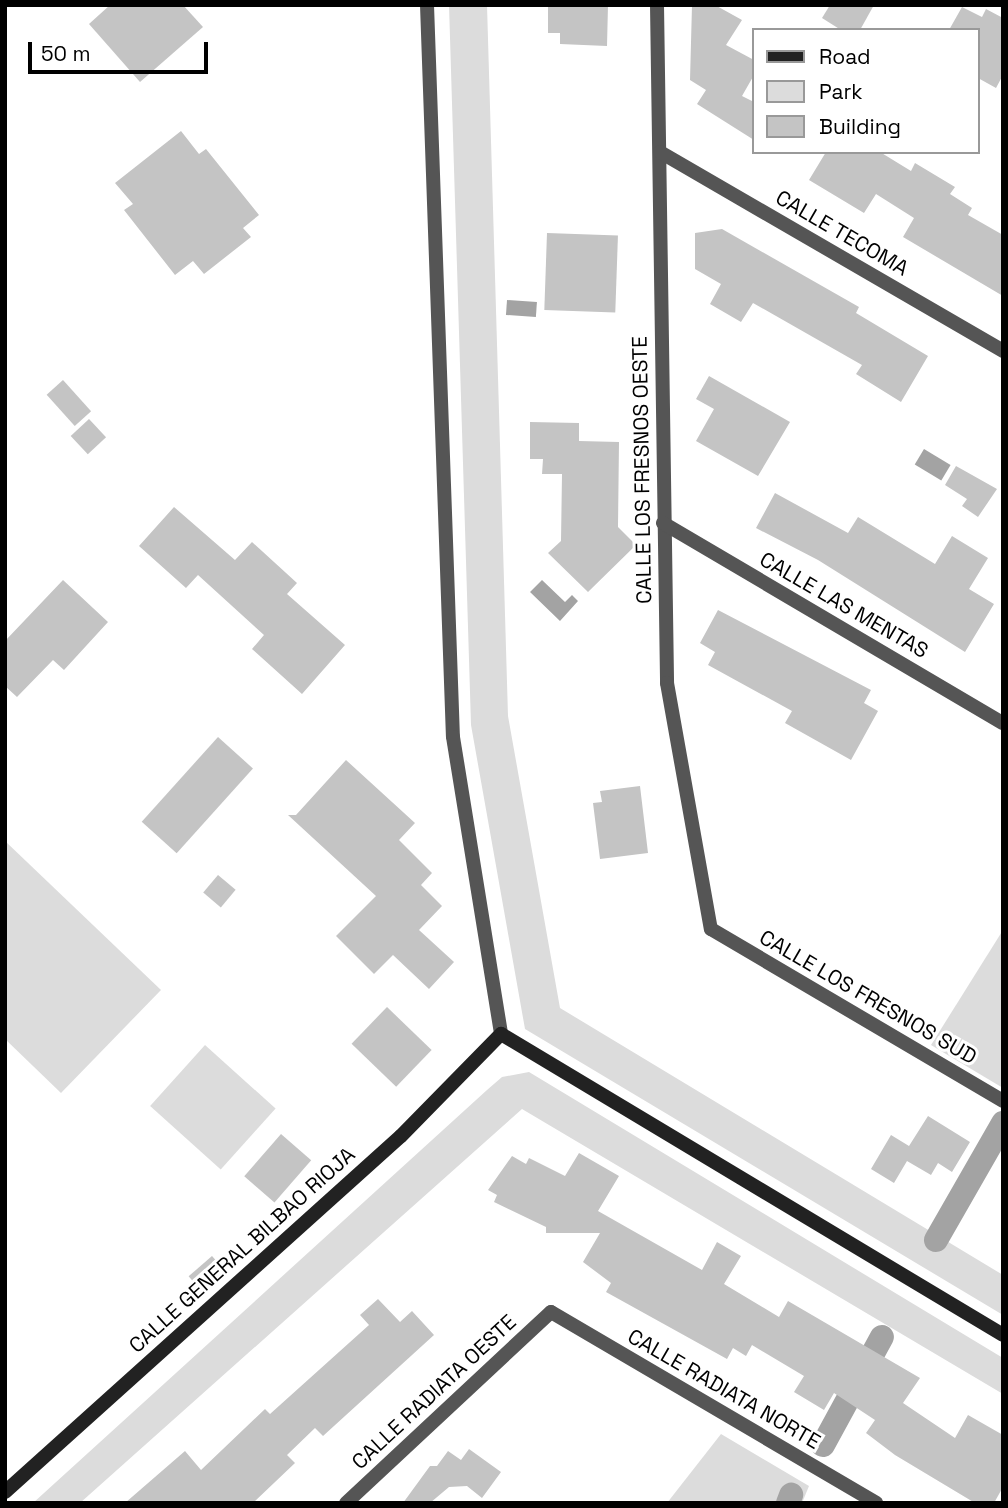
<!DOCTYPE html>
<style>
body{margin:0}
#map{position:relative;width:1008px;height:1508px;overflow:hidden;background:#fff;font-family:"Space Grotesk",sans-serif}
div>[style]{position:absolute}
.green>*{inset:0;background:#dcdcdc;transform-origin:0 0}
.water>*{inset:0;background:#a3a3a3;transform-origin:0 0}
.canal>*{height:24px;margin:-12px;padding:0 12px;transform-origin:12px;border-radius:12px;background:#a3a3a3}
.building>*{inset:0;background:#c4c4c4;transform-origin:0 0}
.street>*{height:14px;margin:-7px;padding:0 7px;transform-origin:7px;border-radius:7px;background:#555}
.secondary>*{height:14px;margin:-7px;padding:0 7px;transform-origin:7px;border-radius:7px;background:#222}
span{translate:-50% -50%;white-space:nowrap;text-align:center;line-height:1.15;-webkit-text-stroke:6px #fff;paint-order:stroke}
.street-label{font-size:21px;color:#000}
.frame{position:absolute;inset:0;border:7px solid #000;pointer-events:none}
.legend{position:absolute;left:752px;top:28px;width:228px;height:126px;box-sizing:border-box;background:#fff;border:2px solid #999;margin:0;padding:9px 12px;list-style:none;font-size:21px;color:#000}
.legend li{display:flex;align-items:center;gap:14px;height:35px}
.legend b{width:35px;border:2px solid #999}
.scale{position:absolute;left:28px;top:42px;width:180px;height:32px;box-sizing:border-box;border:4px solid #000;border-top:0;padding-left:9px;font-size:21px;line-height:24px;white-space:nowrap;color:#000;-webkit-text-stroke:5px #fff;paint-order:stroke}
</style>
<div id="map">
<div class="green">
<div style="clip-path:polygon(449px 5px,487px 5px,508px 716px,560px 1008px,1003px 1275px,1003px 1315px,525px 1029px,471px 725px)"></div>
<div style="clip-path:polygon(5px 841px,161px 990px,61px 1093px,5px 1039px)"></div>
<div style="clip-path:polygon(1003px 930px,1003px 1088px,931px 1045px)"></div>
<div style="left:205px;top:1045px;width:95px;height:82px;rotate:42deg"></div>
<div style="clip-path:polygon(529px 1072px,1003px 1358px,1003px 1394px,522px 1109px,80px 1503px,33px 1503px,487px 1090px,502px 1077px)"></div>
<div style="clip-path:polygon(721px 1434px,809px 1486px,802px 1503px,667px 1503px)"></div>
</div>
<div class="water">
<div style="left:507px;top:300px;width:30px;height:15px;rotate:4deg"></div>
<div style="left:924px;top:449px;width:31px;height:18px;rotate:31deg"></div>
<div style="clip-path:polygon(542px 580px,565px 602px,572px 595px,578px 601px,560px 621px,530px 592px)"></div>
</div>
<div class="canal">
<div style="left:936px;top:1240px;width:135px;rotate:-60.2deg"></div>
<div style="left:823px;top:1445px;width:123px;rotate:-61.4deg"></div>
<div style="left:788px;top:1503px;width:9px;rotate:-69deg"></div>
</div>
<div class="building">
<div style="clip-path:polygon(110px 5px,183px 5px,203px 27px,140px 82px,89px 24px)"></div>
<div style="clip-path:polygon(548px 5px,608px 5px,607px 46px,560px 44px,560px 33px,548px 33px)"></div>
<div style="clip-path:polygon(692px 5px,715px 5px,742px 20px,726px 45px,754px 60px,754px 75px,742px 96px,754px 102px,754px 140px,697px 104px,706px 90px,690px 80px)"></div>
<div style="clip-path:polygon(830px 5px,874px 5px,860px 30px,841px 30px,822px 18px)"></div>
<div style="clip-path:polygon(962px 7px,982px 17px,986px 9px,1003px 18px,1003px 75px,996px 88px,978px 78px,978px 30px,949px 30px)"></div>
<div style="clip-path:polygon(181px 131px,199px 154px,206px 149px,259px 215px,243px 228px,251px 237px,204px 274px,193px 261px,175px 275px,124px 210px,133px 204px,115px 183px)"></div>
<div style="clip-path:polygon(826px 152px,880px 152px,911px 171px,915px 163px,955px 187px,950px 194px,972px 208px,968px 215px,1003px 235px,1003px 296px,903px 237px,914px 218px,876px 194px,864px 213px,809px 180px)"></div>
<div style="clip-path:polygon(722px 229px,859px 307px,856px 313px,928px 356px,901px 402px,856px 374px,862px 365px,753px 303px,741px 322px,710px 304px,721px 284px,695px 269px,695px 233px)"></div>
<div style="left:547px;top:233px;width:71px;height:77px;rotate:2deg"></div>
<div style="clip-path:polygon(709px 376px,790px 422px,758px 476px,696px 441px,714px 409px,696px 399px)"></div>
<div style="left:63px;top:380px;width:42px;height:22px;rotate:48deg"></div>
<div style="left:89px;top:419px;width:25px;height:25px;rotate:47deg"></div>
<div style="clip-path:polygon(530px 422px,579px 423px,579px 441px,619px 442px,618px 527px,636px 545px,588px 592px,548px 553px,561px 541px,562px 474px,542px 474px,543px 459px,530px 459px)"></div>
<div style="clip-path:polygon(956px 466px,997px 489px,978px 517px,962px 506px,967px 499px,945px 485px)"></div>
<div style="clip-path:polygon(775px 493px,848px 533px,858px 517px,935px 564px,952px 536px,988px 558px,969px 589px,994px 604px,965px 652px,818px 560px,756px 528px)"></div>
<div style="clip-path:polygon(174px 507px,235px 560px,252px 542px,297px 583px,287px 594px,345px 645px,302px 694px,252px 649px,264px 635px,198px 575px,186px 588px,139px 546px)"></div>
<div style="clip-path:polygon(63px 580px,108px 622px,64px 670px,53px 660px,17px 697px,5px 686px,5px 641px)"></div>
<div style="clip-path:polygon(718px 610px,871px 690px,864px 703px,878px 711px,851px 760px,785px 723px,792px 711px,708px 665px,715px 652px,700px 643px)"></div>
<div style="left:218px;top:737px;width:47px;height:114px;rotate:42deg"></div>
<div style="clip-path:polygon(346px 760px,415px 823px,399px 840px,432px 873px,421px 885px,442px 906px,419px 930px,454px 962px,429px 989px,393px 955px,374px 974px,336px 936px,376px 896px,288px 815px,296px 815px)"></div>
<div style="clip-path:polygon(640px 786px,648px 853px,600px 859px,593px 803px,602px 802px,600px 791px)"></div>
<div style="left:218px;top:875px;width:23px;height:23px;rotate:40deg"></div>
<div style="left:387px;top:1007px;width:62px;height:51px;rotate:44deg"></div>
<div style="clip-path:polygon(928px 1116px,970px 1142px,952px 1172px,938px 1163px,931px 1175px,907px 1161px,894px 1183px,871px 1169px,891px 1135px,909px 1146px)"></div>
<div style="left:281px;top:1134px;width:40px;height:56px;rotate:41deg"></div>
<div style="clip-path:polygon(579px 1153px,619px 1176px,598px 1211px,702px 1270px,717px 1242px,741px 1256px,724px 1284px,779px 1317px,788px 1301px,920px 1378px,903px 1403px,955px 1438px,968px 1415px,1003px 1435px,1003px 1487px,994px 1503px,975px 1503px,895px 1455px,866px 1433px,875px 1420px,834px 1393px,824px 1410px,794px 1392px,804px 1376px,752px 1345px,746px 1356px,733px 1348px,727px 1359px,606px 1292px,611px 1283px,583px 1262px,600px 1233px,546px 1233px,546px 1227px,494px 1202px,497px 1195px,488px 1190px,512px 1156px,526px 1164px,529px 1158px,565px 1176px)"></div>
<div style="left:212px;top:1256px;width:23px;height:31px;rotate:49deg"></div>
<div style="clip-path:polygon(378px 1299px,400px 1322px,412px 1311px,434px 1335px,323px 1436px,315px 1428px,287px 1455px,295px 1463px,253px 1503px,125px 1503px,185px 1451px,201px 1470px,265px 1409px,270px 1414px,369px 1325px,360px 1315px)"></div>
<div style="clip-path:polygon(469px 1449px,501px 1472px,482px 1498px,467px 1486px,449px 1487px,430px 1503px,403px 1503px,430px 1466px,437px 1466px,448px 1451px,461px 1460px)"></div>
</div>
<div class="street">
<div style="left:427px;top:5px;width:732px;rotate:87.97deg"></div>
<div style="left:453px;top:737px;width:301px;rotate:80.8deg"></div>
<div style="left:657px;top:5px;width:678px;rotate:89.15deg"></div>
<div style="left:667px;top:683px;width:250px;rotate:79.9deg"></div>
<div style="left:711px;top:929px;width:339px;rotate:30.5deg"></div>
<div style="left:660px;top:152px;width:397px;rotate:30.1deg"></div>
<div style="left:663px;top:523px;width:394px;rotate:30.5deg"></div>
<div style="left:346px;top:1503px;width:280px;rotate:-43deg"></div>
<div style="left:551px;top:1312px;width:377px;rotate:30.4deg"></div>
</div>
<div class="secondary">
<div style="left:5px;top:1492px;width:532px;rotate:-41.96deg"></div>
<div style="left:401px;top:1136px;width:143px;rotate:-45.6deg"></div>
<div style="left:501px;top:1034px;width:585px;rotate:30.95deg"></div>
</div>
<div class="street-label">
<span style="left:842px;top:233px;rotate:30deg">CALLE TECOMA</span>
<span style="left:642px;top:470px;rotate:-91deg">CALLE LOS FRESNOS OESTE</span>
<span style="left:844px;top:605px;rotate:30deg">CALLE LAS MENTAS</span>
<span style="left:868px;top:997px;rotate:30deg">CALLE LOS FRESNOS SUD</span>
<span style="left:242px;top:1250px;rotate:-42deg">CALLE GENERAL BILBAO RIOJA</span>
<span style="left:724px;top:1389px;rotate:30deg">CALLE RADIATA NORTE</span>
<span style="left:434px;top:1392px;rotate:-43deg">CALLE RADIATA OESTE</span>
</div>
<div class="frame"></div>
<ul class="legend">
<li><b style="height:9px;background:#222"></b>Road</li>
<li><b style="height:19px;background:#dcdcdc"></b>Park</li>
<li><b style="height:19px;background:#c4c4c4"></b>Building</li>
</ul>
<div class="scale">50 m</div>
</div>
